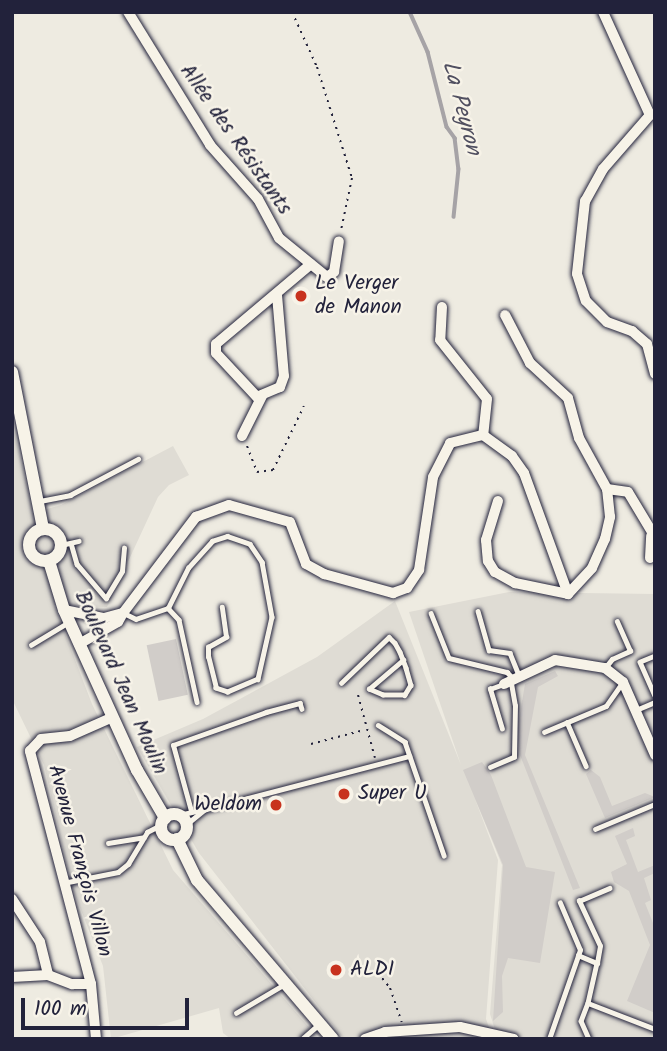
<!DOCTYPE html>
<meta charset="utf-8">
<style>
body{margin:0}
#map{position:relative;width:667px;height:1051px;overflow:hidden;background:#eeebe1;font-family:Kalam,sans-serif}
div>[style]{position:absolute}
.built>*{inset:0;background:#dfdcd4}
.green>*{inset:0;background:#d1cdc9;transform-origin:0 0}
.stream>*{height:3.5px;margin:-1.75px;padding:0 1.75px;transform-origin:1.75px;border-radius:1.75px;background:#a6a3a6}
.path>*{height:2px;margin-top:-1px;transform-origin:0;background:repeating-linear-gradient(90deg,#22223b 0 2px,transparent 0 7px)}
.roads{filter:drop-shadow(0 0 2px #22223b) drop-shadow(0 0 2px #22223b)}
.service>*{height:4.5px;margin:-2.25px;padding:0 2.25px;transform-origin:2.25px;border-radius:2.25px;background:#f7f3e8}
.minor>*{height:10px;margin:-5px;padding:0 5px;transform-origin:5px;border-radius:5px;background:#f7f3e8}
.tertiary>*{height:12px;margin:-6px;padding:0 6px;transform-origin:6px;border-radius:6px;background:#f7f3e8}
.tertiary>.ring{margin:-6px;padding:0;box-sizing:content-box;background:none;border:12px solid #f7f3e8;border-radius:50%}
.dots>*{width:19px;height:19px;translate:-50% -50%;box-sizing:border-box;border:4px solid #f7f3e8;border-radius:50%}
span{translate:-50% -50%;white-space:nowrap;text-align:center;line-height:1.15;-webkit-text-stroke:5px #f7f3e8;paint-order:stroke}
.street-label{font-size:21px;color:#22223b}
.poi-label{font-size:21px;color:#22223b}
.left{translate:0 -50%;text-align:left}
.right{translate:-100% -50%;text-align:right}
.water-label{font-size:23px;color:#504f60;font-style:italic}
.frame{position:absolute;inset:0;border:14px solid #22223b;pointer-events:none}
.scale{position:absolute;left:21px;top:998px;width:168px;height:32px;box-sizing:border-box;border:4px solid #22223b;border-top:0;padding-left:9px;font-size:21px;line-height:24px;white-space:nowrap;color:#22223b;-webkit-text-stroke:5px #f7f3e8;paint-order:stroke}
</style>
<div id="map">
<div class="built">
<div style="clip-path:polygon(12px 422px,33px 513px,61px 505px,173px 446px,189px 475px,169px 485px,158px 497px,107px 607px,54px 605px,92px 704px,173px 870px,319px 1039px,231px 1039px,223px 1033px,219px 1008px,111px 1039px,103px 966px,72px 887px,44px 765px,12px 699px)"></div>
<div style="clip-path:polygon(509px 592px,655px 594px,655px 1039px,498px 1039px,490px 1014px,502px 865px,475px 799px,498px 860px,486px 1019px,493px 1039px,344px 1039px,199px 853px,137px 747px,203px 719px,317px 657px,395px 601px,461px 765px,409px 612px)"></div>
</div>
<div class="green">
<div style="left:176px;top:639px;width:57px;height:30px;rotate:78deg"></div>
<div style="clip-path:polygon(555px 671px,558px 676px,538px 687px,525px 755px,580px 888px,573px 890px,520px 755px,517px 732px,525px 684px)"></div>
<div style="clip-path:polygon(482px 762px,491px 775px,526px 867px,555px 872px,540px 963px,508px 958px,502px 976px,503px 1012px,493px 1021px,503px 865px,463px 770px)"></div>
<div style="clip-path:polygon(591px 770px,600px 777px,612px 806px,645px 793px,655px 797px,605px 818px,586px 774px)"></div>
<div style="clip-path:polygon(633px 828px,635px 836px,626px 840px,638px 872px,655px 865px,655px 873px,644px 878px,651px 900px,645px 903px,655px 928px,655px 1013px,627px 1001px,650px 945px,629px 891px,614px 882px,611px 872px,627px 864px,615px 836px)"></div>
</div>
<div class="stream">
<div style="left:410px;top:12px;width:44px;rotate:65.8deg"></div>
<div style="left:428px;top:52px;width:77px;rotate:75.8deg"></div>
<div style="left:447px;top:127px;width:14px;rotate:54deg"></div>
<div style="left:455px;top:138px;width:31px;rotate:83deg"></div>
<div style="left:459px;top:169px;width:48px;rotate:95.9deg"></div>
</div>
<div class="path">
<div style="left:292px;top:12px;width:60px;rotate:65.6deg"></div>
<div style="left:317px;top:67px;width:116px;rotate:72.5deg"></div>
<div style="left:352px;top:178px;width:53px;rotate:101.9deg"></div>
<div style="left:247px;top:446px;width:28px;rotate:69deg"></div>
<div style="left:257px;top:472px;width:16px;rotate:-7deg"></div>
<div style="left:273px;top:470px;width:71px;rotate:-64.2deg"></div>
<div style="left:358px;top:695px;width:65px;rotate:74.9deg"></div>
<div style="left:311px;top:744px;width:55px;rotate:-14.8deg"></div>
<div style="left:378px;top:973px;width:19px;rotate:51deg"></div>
<div style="left:390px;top:988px;width:36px;rotate:71deg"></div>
</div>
<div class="roads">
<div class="service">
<div style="left:40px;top:501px;width:31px;rotate:-11deg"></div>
<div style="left:70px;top:495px;width:77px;rotate:-27.9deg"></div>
<div style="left:71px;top:543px;width:22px;rotate:74deg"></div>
<div style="left:77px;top:564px;width:45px;rotate:49.5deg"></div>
<div style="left:106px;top:598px;width:31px;rotate:-59deg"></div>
<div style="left:122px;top:571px;width:23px;rotate:-85deg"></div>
<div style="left:61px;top:545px;width:18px;rotate:-13deg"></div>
<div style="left:168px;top:608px;width:16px;rotate:47deg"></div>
<div style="left:179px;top:620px;width:84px;rotate:77.6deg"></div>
<div style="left:478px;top:611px;width:41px;rotate:74.2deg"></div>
<div style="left:489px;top:650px;width:21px;rotate:8deg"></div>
<div style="left:510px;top:653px;width:24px;rotate:68deg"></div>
<div style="left:124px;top:613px;width:13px;rotate:27deg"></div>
<div style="left:136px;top:619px;width:34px;rotate:-19deg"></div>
<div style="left:168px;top:608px;width:45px;rotate:-63.4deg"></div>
<div style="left:188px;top:568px;width:36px;rotate:-48deg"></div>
<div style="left:212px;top:541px;width:16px;rotate:-18deg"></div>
<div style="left:227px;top:536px;width:24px;rotate:19deg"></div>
<div style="left:250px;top:544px;width:22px;rotate:56deg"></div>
<div style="left:262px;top:562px;width:56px;rotate:79.7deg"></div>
<div style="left:272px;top:617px;width:64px;rotate:102.7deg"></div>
<div style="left:258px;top:679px;width:33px;rotate:157deg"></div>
<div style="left:228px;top:692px;width:13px;rotate:-162deg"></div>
<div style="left:216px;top:688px;width:32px;rotate:-104deg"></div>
<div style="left:208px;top:657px;width:10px;rotate:-90deg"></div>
<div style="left:208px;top:647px;width:21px;rotate:-29deg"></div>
<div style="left:226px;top:637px;width:30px;rotate:-98deg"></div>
<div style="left:431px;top:613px;width:48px;rotate:68.2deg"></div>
<div style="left:449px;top:658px;width:60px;rotate:13.6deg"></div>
<div style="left:507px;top:672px;width:8px;rotate:45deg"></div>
<div style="left:31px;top:645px;width:44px;rotate:-31.2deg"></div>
<div style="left:655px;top:656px;width:16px;rotate:158deg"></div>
<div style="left:640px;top:662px;width:36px;rotate:66deg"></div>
<div style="left:605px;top:668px;width:11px;rotate:-52deg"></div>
<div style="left:612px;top:659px;width:20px;rotate:-24deg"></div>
<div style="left:630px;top:651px;width:32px;rotate:-114deg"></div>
<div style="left:341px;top:683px;width:66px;rotate:-43.8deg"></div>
<div style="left:389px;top:637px;width:8px;rotate:45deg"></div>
<div style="left:395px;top:643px;width:10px;rotate:61deg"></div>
<div style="left:400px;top:652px;width:17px;rotate:69deg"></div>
<div style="left:406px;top:668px;width:18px;rotate:74deg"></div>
<div style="left:411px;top:685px;width:12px;rotate:121deg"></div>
<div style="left:405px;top:695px;width:22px;rotate:180deg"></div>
<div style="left:383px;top:695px;width:15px;rotate:-157deg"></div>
<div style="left:369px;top:689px;width:45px;rotate:-40.5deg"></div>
<div style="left:636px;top:710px;width:21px;rotate:-23deg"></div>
<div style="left:567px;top:722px;width:48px;rotate:66.6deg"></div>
<div style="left:378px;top:725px;width:32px;rotate:32deg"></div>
<div style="left:405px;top:742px;width:120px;rotate:71deg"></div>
<div style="left:502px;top:729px;width:42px;rotate:-106.7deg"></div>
<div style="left:490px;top:689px;width:15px;rotate:-20deg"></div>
<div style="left:544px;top:732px;width:67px;rotate:-22.8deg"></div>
<div style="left:606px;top:706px;width:28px;rotate:-55deg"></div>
<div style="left:490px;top:767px;width:26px;rotate:-23deg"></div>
<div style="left:514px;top:757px;width:51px;rotate:-88.9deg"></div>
<div style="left:515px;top:706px;width:23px;rotate:-100deg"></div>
<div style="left:206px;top:809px;width:210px;rotate:-14.6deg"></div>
<div style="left:191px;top:811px;width:68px;rotate:-105.3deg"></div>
<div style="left:173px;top:745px;width:99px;rotate:-19.5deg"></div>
<div style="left:266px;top:712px;width:35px;rotate:-15deg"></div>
<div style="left:300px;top:703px;width:6px;rotate:72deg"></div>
<div style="left:179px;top:815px;width:28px;rotate:-13deg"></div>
<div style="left:206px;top:809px;width:26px;rotate:141deg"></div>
<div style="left:595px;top:829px;width:65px;rotate:-22.6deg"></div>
<div style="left:108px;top:843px;width:36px;rotate:-9deg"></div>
<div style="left:63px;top:883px;width:56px;rotate:-11.3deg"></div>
<div style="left:118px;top:872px;width:13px;rotate:-39deg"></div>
<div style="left:128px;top:864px;width:37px;rotate:-59deg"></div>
<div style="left:147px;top:832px;width:16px;rotate:-27deg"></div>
<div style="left:578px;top:955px;width:21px;rotate:23deg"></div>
<div style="left:597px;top:963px;width:41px;rotate:102.7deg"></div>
<div style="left:588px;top:1003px;width:72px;rotate:21.2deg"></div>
<div style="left:597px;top:963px;width:17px;rotate:-80deg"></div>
<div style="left:600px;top:946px;width:50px;rotate:-115deg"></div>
<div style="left:579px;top:901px;width:33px;rotate:-23deg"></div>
<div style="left:588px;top:1003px;width:19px;rotate:111deg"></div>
<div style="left:581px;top:1021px;width:20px;rotate:66deg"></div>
<div style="left:236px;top:1013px;width:55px;rotate:-30.8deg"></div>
<div style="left:302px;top:1039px;width:20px;rotate:-41deg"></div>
<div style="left:549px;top:1039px;width:94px;rotate:-70.8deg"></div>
<div style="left:580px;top:950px;width:51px;rotate:-113.1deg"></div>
</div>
<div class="minor">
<div style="left:128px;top:12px;width:156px;rotate:58.3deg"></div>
<div style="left:210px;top:145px;width:72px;rotate:48.4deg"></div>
<div style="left:258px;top:199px;width:44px;rotate:61.7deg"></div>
<div style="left:279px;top:238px;width:62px;rotate:39.1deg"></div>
<div style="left:327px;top:277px;width:9px;rotate:-36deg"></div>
<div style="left:334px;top:272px;width:31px;rotate:-81deg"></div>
<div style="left:603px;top:12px;width:113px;rotate:65.5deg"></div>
<div style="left:650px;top:115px;width:72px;rotate:131deg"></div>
<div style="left:603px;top:169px;width:37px;rotate:119deg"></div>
<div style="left:585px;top:201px;width:73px;rotate:96.3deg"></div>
<div style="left:577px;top:274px;width:28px;rotate:72deg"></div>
<div style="left:586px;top:301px;width:30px;rotate:45deg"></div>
<div style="left:607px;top:322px;width:27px;rotate:20deg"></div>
<div style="left:632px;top:331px;width:20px;rotate:41deg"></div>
<div style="left:647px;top:344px;width:31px;rotate:75deg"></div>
<div style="left:277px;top:295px;width:81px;rotate:85.1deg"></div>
<div style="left:284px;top:376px;width:12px;rotate:110deg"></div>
<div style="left:280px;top:387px;width:25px;rotate:157deg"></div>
<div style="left:257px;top:397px;width:60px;rotate:-133deg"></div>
<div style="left:216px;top:353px;width:9px;rotate:-90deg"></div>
<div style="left:216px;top:344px;width:124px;rotate:-40.1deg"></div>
<div style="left:442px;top:307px;width:33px;rotate:93deg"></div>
<div style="left:440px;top:340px;width:75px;rotate:51.5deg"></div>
<div style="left:487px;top:399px;width:36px;rotate:96deg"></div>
<div style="left:242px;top:436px;width:45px;rotate:-63.4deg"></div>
<div style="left:607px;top:489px;width:21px;rotate:8deg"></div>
<div style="left:628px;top:492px;width:52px;rotate:59deg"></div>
<div style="left:498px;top:501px;width:41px;rotate:107.1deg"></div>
<div style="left:486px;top:540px;width:21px;rotate:85deg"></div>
<div style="left:488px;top:561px;width:13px;rotate:58deg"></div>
<div style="left:495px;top:572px;width:23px;rotate:29deg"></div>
<div style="left:515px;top:583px;width:54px;rotate:11.7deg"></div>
<div style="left:650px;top:558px;width:22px;rotate:-87deg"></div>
<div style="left:64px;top:610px;width:41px;rotate:11.3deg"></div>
<div style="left:104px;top:618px;width:20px;rotate:-15deg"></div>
<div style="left:123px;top:613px;width:10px;rotate:119deg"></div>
<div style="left:118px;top:622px;width:45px;rotate:150.6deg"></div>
<div style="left:123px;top:613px;width:121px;rotate:-52.8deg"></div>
<div style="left:196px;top:517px;width:35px;rotate:-20deg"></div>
<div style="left:229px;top:505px;width:63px;rotate:15.6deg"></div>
<div style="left:290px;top:522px;width:45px;rotate:69.1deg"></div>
<div style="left:306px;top:564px;width:21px;rotate:29deg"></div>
<div style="left:324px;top:574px;width:72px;rotate:15.4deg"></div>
<div style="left:393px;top:593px;width:15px;rotate:-20deg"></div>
<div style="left:407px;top:588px;width:22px;rotate:-56deg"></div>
<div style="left:419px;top:570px;width:94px;rotate:-81.4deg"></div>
<div style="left:433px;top:477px;width:38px;rotate:-63deg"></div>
<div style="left:450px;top:443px;width:34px;rotate:-14deg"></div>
<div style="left:483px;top:435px;width:36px;rotate:36deg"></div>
<div style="left:512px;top:456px;width:21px;rotate:55deg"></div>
<div style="left:524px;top:473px;width:129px;rotate:70deg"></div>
<div style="left:568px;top:594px;width:35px;rotate:-47deg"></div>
<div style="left:592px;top:568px;width:32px;rotate:-66deg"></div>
<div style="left:605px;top:539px;width:23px;rotate:-77deg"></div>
<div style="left:610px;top:517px;width:28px;rotate:-96deg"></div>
<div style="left:607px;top:489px;width:58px;rotate:-118.8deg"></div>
<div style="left:579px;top:438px;width:41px;rotate:-105.4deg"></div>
<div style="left:568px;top:398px;width:52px;rotate:-137.4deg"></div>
<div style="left:530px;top:363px;width:54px;rotate:-117.5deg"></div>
<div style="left:504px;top:684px;width:56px;rotate:-25.2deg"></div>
<div style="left:555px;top:660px;width:51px;rotate:9.1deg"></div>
<div style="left:605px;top:668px;width:23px;rotate:38deg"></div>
<div style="left:623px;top:682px;width:80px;rotate:66.3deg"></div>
<div style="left:12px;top:899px;width:51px;rotate:56.9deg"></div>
<div style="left:40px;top:942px;width:34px;rotate:76deg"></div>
<div style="left:48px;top:975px;width:26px;rotate:21deg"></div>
<div style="left:72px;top:984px;width:19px"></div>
<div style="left:91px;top:984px;width:241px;rotate:-104.7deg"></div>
<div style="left:30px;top:751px;width:16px;rotate:-47deg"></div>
<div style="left:41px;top:739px;width:29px;rotate:-6deg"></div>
<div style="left:70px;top:736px;width:47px;rotate:-23.8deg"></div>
<div style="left:12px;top:977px;width:36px;rotate:-3deg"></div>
<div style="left:91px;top:984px;width:55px;rotate:84.8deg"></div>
<div style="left:365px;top:1039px;width:21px;rotate:-19deg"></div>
<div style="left:385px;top:1032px;width:75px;rotate:-3.8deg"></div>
<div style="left:460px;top:1027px;width:55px;rotate:12.5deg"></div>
</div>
<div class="tertiary">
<div style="left:12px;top:372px;width:160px;rotate:78.8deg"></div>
<div class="ring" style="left:29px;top:529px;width:20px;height:20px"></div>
<div style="left:49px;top:561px;width:51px;rotate:73deg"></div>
<div style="left:64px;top:610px;width:176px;rotate:65.5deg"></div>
<div style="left:137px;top:770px;width:56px;rotate:59.7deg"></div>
<div class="ring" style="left:161px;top:814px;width:14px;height:14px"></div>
<div style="left:177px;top:839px;width:46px;rotate:64deg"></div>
<div style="left:197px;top:880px;width:209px;rotate:49.5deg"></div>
</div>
</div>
<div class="dots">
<div style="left:301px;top:296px;background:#c8321e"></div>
<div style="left:344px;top:794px;background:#c8321e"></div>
<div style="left:276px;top:805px;background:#c8321e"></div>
<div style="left:336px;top:970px;background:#c8321e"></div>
</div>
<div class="street-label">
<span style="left:235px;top:140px;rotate:55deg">Allée des Résistants</span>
<span style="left:120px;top:683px;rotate:66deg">Boulevard Jean Moulin</span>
<span style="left:79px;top:861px;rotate:75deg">Avenue François Villon</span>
</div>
<div class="poi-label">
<span class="left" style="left:315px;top:296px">Le Verger<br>de Manon</span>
<span class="left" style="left:358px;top:794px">Super U</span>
<span class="right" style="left:262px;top:805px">Weldom</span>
<span class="left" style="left:350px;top:970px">ALDI</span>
</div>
<div class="water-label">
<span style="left:461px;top:108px;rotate:75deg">La Peyron</span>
</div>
<div class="frame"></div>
<div class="scale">100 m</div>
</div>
